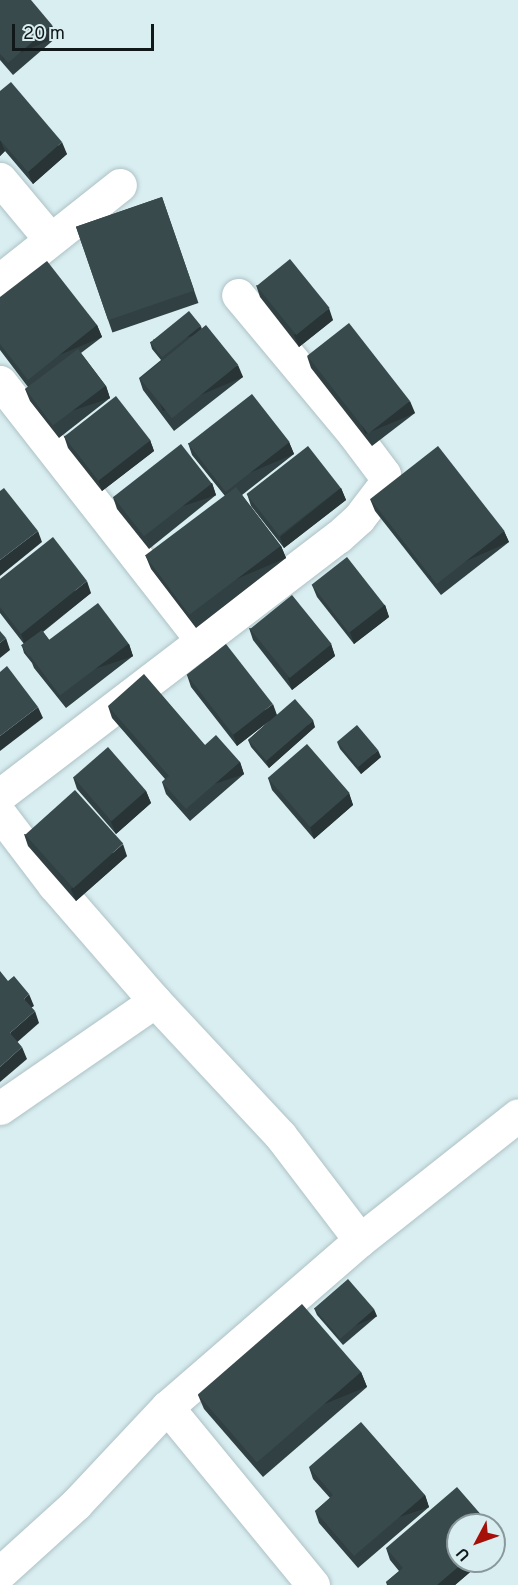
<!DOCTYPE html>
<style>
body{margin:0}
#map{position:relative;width:518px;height:1585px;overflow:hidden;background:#d9eef1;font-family:Overpass,sans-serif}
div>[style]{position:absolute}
.roads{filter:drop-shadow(0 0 2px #aec2c6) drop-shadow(0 0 2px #aec2c6)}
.minor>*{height:33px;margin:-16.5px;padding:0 16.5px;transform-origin:16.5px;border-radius:16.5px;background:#fff}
.wall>*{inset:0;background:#314042;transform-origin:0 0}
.shaded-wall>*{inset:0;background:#283436;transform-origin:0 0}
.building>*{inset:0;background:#394a4d;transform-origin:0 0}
span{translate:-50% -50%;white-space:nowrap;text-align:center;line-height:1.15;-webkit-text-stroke:6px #d9eef1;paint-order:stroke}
.north{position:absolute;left:446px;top:1513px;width:60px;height:60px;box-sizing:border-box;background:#d9eef1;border:2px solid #89989b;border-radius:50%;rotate:229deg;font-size:16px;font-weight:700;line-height:24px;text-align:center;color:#101819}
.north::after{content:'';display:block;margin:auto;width:21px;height:27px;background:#a51109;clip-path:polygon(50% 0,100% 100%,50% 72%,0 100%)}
.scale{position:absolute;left:12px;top:24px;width:142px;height:27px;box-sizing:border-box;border:3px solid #101819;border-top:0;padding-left:8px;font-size:18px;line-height:21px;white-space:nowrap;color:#101819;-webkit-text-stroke:4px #d9eef1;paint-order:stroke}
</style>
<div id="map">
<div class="roads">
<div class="minor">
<div style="left:0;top:179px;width:78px;rotate:50.2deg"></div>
<div style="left:0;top:280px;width:153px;rotate:-38.4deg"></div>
<div style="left:0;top:382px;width:330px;rotate:52deg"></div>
<div style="left:0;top:795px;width:425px;rotate:-37.4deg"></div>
<div style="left:338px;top:537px;width:28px;rotate:-42deg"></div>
<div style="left:359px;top:518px;width:43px;rotate:-52.6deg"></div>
<div style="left:385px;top:484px;width:10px;rotate:-96deg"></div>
<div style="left:384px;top:474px;width:50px;rotate:-126.9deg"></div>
<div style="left:354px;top:434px;width:181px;rotate:-129.8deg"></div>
<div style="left:0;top:814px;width:89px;rotate:52.7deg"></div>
<div style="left:54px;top:885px;width:154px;rotate:49deg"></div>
<div style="left:155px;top:1001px;width:183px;rotate:47deg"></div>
<div style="left:280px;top:1135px;width:132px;rotate:52.7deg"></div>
<div style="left:360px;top:1240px;width:255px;rotate:139.1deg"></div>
<div style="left:167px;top:1407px;width:133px;rotate:133.2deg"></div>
<div style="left:76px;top:1504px;width:103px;rotate:137.8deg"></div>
<div style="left:0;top:1108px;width:188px;rotate:-34.6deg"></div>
<div style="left:360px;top:1240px;width:201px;rotate:-38.3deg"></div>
<div style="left:167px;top:1407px;width:230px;rotate:50.6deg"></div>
</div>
</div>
<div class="wall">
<div style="clip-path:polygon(0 0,57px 37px,13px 75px,0 60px)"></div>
<div style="clip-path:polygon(0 91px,67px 154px,33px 184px,5px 151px,0 156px)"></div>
<div style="left:162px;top:197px;width:112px;height:91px;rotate:71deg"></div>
<div style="clip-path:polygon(256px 285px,333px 320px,299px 347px,260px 297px)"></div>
<div style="clip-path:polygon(0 297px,97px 325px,102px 337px,81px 353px,106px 386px,110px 398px,59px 438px,30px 401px,25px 389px,28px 387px,0 350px)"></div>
<div style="clip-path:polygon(202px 329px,243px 377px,174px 431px,143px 390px,139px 378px,161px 360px,152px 349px,150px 342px)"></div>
<div style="clip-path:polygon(307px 356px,415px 413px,372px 446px,311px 368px)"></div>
<div style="clip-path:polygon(64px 436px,150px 440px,154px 451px,102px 491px,68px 448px)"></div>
<div style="clip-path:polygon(289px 442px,294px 454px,242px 495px,281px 546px,286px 558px,196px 628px,151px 569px,146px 557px,225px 496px,192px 455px,188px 443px)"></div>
<div style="clip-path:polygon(212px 483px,216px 495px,149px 549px,117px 509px,113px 497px)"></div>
<div style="clip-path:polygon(341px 488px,346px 500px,284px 548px,251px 506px,247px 494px)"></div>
<div style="clip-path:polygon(370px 499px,504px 531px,509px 542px,441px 595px,375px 511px)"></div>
<div style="clip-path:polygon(0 579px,91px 593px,43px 632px,50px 641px,129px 644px,133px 656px,66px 708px,34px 668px,32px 663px,24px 653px,22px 646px,24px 644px,0 613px)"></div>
<div style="clip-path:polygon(312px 585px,385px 605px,389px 617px,354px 644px,317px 597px)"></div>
<div style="clip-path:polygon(249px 628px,331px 644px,335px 656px,292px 690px,253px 640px)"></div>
<div style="clip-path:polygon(187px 675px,277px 715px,315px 727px,269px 768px,251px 747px,248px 740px,269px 721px,237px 746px,191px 687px)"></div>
<div style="clip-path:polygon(108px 706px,205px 745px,240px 762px,244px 774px,190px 821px,166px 794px,162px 782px,165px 779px,112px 718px)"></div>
<div style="clip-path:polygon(337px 742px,381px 757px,361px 774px,340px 749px)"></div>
<div style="clip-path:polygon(73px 777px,146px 791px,151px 803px,116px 834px,77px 789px)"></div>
<div style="clip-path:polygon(268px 778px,349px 793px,353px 805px,314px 839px,272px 790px)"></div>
<div style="clip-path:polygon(24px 834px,127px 856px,76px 901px,28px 846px)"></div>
<div style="clip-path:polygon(314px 1308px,377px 1316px,343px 1345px,317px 1315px)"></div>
<div style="clip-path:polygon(361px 1372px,367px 1387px,263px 1477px,204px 1409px,198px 1395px)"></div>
<div style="clip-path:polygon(309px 1467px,425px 1495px,429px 1507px,358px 1568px,319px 1523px,315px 1511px,330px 1498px,313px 1479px)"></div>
<div style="clip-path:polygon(386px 1548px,458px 1561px,483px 1561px,455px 1585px,387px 1585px,386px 1582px,399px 1571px,390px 1560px)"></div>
</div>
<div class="shaded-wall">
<div style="left:52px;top:25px;width:13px;height:58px;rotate:67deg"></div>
<div style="clip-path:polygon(0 140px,5px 151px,0 156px)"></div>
<div style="clip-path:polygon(62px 142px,67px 154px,33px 184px,28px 172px)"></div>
<div style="clip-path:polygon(329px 308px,333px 320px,299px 347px,294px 335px)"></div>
<div style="left:97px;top:325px;width:13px;height:88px;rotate:67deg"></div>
<div style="left:201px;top:326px;width:7px;height:50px;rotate:74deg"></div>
<div style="left:238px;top:365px;width:13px;height:87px;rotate:67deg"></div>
<div style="left:106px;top:386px;width:13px;height:65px;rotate:72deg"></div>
<div style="left:410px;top:401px;width:13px;height:54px;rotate:67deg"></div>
<div style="clip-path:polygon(150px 440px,154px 451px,102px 491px,98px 479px)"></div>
<div style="left:289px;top:442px;width:13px;height:80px;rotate:67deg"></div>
<div style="left:212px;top:483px;width:13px;height:87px;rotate:72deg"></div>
<div style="clip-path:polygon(341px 488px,346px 500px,284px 548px,280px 537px)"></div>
<div style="clip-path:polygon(38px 531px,42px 542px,0 576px,0 560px)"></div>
<div style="left:504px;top:531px;width:12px;height:86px;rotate:66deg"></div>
<div style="left:281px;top:546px;width:13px;height:113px;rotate:67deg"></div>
<div style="clip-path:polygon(87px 581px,91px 593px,25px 645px,21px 634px)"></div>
<div style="clip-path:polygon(385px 605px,389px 617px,354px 644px,350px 632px)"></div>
<div style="clip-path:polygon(6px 638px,10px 650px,0 658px,0 643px)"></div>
<div style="left:129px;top:644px;width:13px;height:86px;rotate:72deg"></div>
<div style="clip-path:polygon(331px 644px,335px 656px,292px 690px,288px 678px)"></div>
<div style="clip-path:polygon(273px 704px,277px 715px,237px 746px,233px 734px)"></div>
<div style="clip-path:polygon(38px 707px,43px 718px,0 751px,0 736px)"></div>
<div style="clip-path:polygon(313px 720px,315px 727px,269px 768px,266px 761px)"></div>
<div style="clip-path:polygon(378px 750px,381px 757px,361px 774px,358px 767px)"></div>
<div style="left:240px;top:762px;width:13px;height:72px;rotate:72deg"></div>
<div style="clip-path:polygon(146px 791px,151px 803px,116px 834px,111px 822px)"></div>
<div style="clip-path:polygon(349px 793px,353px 805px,314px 839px,310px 827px)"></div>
<div style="clip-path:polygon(123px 844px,127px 856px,76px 901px,71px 889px)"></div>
<div style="clip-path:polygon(29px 994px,34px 1006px,28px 1010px,24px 999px)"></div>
<div style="clip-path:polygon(35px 1011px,39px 1023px,14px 1045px,10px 1033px)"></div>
<div style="clip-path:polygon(22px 1047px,27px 1059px,0 1082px,0 1067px)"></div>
<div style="left:374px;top:1309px;width:8px;height:45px;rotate:67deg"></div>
<div style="left:361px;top:1372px;width:16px;height:138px;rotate:68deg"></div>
<div style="left:425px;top:1495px;width:13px;height:94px;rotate:72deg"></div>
<div style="clip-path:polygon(497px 1533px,501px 1545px,494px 1551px,494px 1535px)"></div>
<div style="clip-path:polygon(465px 1561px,483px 1561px,455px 1585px,437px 1585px)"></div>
</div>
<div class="building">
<div style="clip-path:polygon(0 0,31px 0,52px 25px,8px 63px,0 54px)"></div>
<div style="clip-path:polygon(11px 82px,62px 142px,28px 172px,0 140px,0 91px)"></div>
<div style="left:162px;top:197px;width:99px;height:91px;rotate:71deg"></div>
<div style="left:290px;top:259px;width:63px;height:43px;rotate:51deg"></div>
<div style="clip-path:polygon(47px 261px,97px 325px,28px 380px,0 344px,0 297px)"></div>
<div style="left:189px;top:311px;width:19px;height:50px;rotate:51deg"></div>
<div style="left:349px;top:323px;width:99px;height:53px;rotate:52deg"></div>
<div style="left:206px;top:325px;width:51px;height:85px;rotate:51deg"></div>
<div style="left:78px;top:349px;width:46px;height:66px;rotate:53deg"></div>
<div style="left:252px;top:394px;width:61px;height:81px;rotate:52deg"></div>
<div style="left:116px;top:396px;width:56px;height:66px;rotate:52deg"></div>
<div style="left:181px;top:444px;width:50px;height:86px;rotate:52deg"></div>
<div style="left:308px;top:446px;width:53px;height:78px;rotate:52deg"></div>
<div style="left:438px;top:446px;width:108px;height:86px;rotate:52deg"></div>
<div style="left:236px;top:487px;width:74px;height:114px;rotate:53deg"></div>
<div style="clip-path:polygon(4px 488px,38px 531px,0 560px,0 491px)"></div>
<div style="clip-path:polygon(53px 537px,87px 581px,21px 634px,0 607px,0 579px)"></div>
<div style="left:347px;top:557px;width:61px;height:45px;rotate:52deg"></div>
<div style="left:292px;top:595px;width:63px;height:54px;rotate:51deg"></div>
<div style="left:98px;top:603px;width:51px;height:86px;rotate:53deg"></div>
<div style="left:42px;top:630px;width:14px;height:26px;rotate:54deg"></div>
<div style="clip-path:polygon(0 631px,6px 638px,0 643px)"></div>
<div style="left:226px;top:644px;width:76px;height:50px;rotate:52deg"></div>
<div style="clip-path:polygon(7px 666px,38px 707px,0 736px,0 672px)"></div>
<div style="clip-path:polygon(144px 674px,205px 745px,216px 735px,240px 762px,186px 809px,162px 782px,169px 776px,108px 706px)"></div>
<div style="left:295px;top:699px;width:28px;height:62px;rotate:49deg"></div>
<div style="left:357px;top:725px;width:33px;height:26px;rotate:50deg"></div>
<div style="left:307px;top:744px;width:65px;height:52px;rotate:49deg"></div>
<div style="left:108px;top:747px;width:58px;height:46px;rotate:49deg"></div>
<div style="left:75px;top:790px;width:72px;height:67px;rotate:48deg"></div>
<div style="clip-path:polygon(0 971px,8px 981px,14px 976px,29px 994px,24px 999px,35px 1011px,10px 1033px,22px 1047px,0 1067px)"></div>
<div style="left:348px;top:1279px;width:40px;height:45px;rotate:49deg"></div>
<div style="left:302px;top:1304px;width:90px;height:138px;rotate:49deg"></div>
<div style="clip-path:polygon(361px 1422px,425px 1495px,354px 1556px,315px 1511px,333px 1495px,309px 1467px)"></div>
<div style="clip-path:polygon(457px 1487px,490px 1525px,458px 1525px,458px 1561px,465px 1561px,437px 1585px,389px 1585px,386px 1582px,403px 1568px,386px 1548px)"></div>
</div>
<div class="north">U</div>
<div class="scale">20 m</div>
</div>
